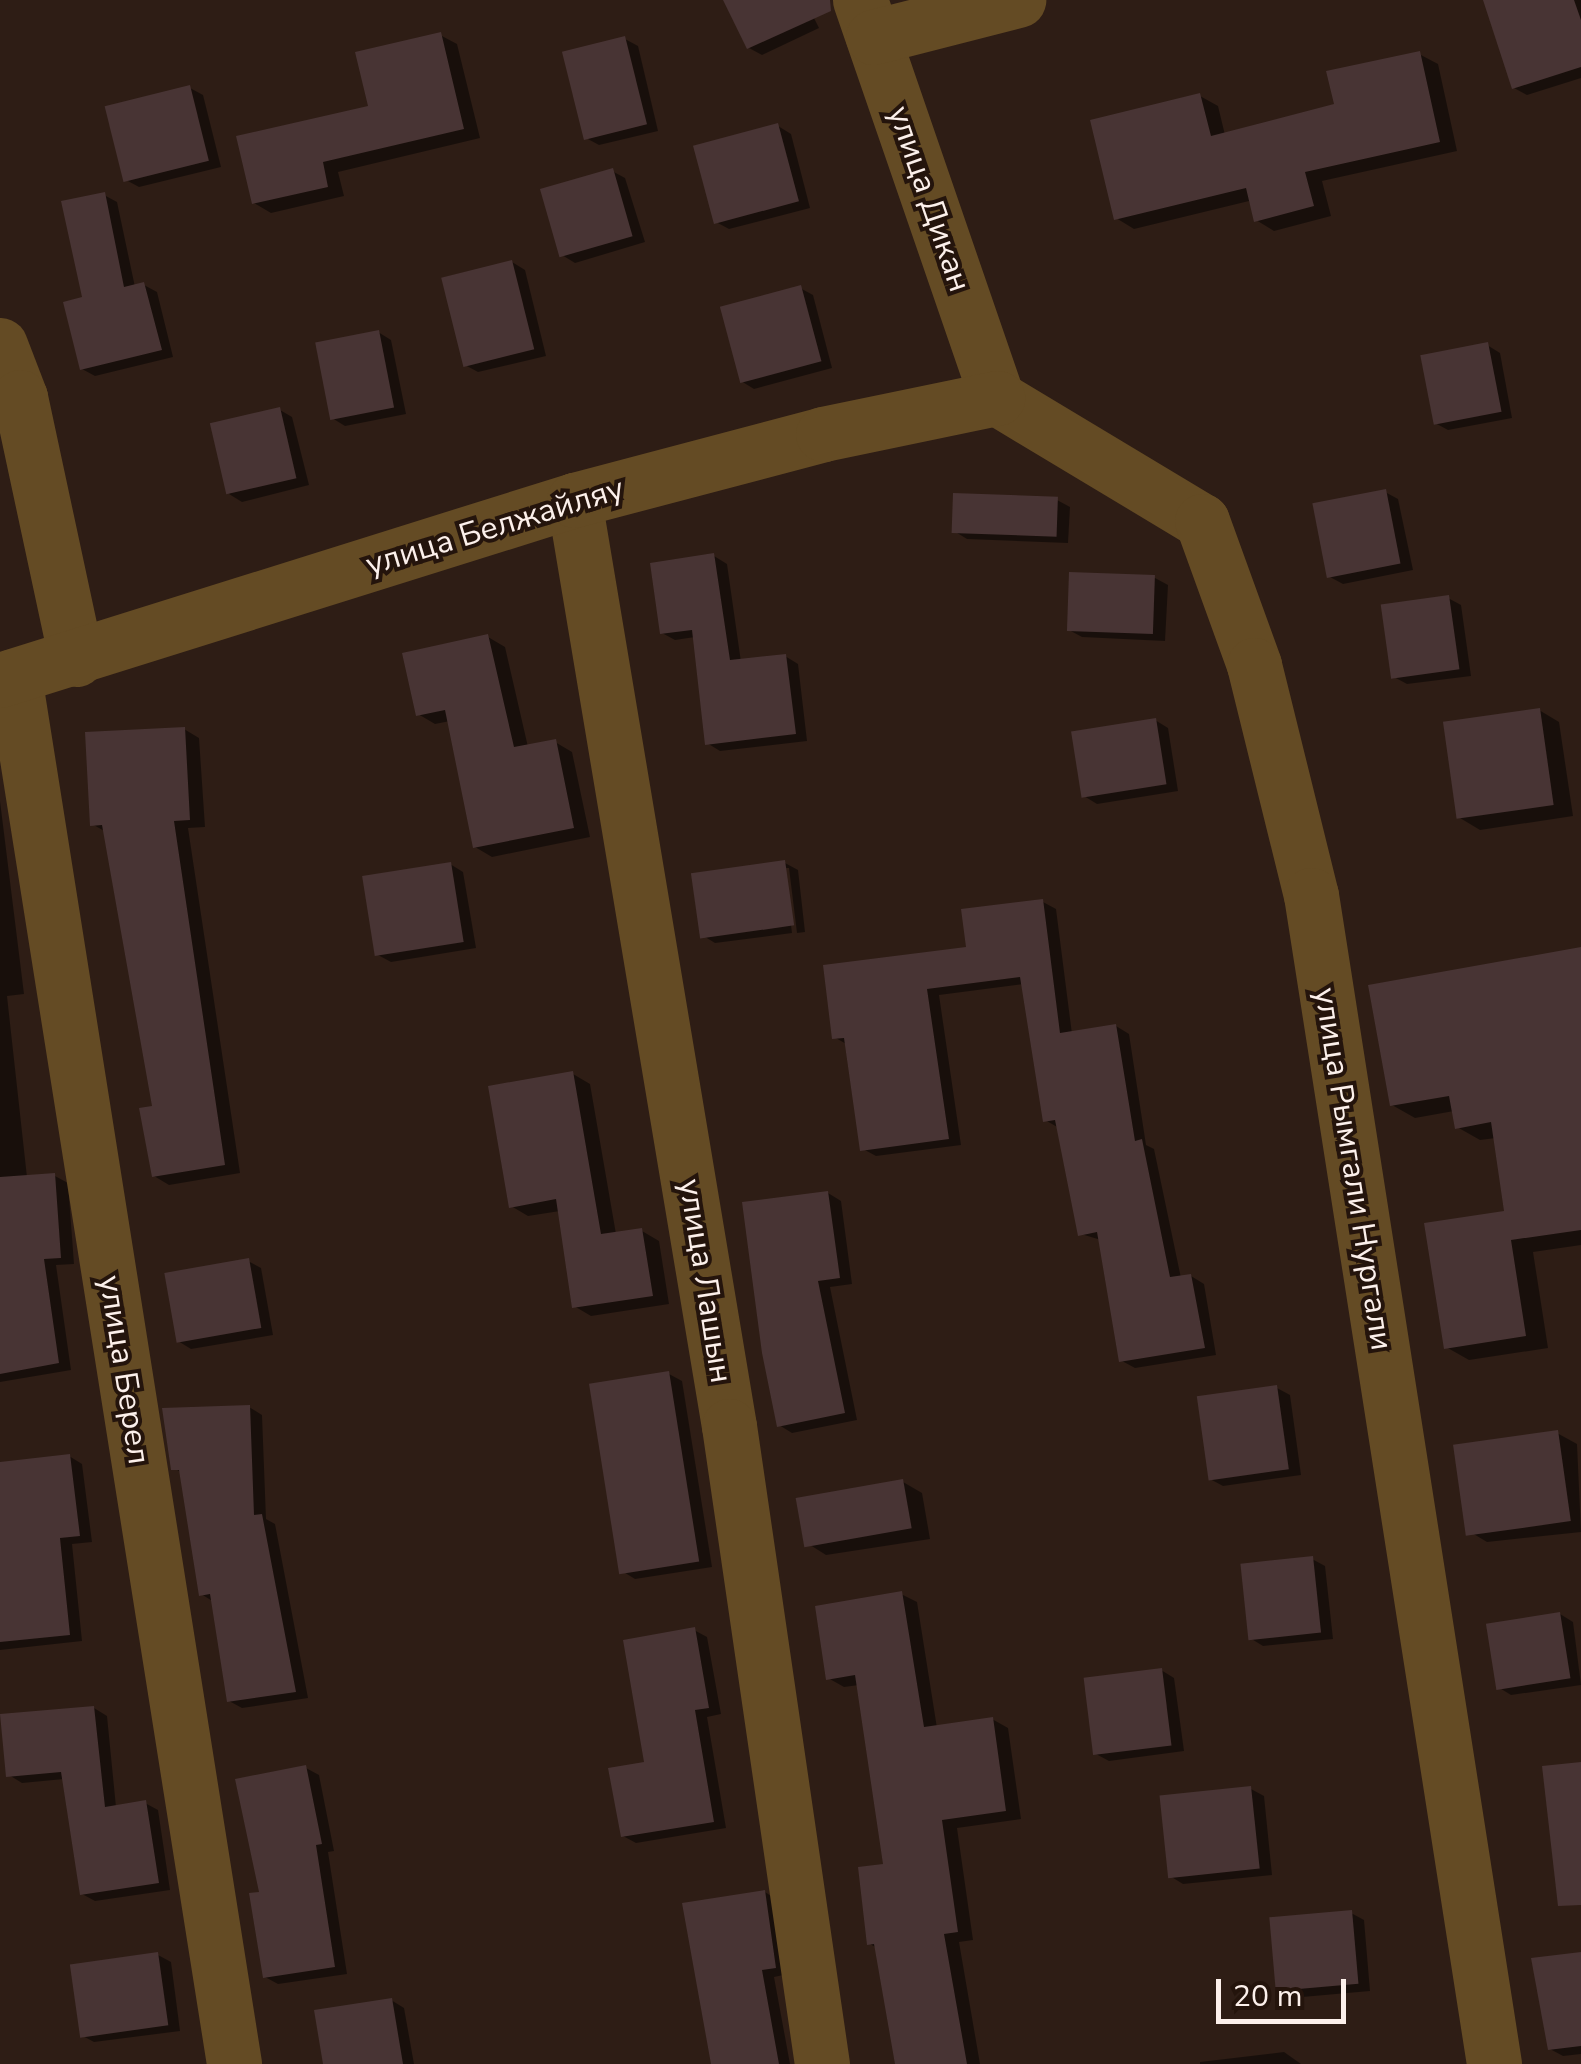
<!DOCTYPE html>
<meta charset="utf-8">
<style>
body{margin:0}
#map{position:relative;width:1581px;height:2064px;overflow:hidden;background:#2e1d15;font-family:"Nunito Sans",sans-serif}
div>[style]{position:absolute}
.shadow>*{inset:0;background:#0007}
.building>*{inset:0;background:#483434;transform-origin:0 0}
.minor>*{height:55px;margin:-27.5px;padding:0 27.5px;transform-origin:27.5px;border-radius:27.5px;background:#644b24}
span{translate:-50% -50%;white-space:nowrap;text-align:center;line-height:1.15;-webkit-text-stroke:8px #24140c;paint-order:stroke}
.street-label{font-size:32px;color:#fcf0eb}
.scale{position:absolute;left:1216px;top:1979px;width:130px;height:45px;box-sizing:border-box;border:5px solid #fcf0eb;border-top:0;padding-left:12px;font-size:30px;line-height:35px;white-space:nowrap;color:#fcf0eb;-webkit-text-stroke:8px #24140c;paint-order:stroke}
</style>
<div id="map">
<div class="shadow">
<div style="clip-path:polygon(726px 0,805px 0,819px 28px,762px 55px,749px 48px)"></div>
<div style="clip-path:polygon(1509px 0,1581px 0,1581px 78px,1527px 95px,1514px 88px)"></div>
<div style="clip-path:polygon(440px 35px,457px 44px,480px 138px,338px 172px,344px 196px,271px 213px,254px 203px,371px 107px)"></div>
<div style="clip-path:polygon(625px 39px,638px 46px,658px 131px,599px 145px,586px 138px)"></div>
<div style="clip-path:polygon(1419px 54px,1438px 64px,1457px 151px,1322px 181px,1331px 216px,1274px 231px,1256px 220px,1249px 201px,1134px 229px,1116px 218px,1200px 96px,1218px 106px,1225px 135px,1337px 105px)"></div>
<div style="clip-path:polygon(190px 88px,203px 95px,221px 167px,139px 187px,126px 180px)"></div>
<div style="clip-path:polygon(778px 126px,791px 134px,810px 208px,729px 229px,716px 222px)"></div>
<div style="clip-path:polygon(612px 171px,625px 178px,645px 242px,575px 263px,562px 255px)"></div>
<div style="clip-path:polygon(104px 195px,117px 202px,135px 287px,144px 285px,157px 292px,173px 357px,95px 376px,82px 369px,85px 299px)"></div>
<div style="clip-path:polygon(512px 262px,525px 270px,546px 356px,478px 372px,465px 365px)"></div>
<div style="clip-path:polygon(800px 288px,813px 295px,832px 368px,754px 389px,741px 381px)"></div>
<div style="clip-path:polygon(378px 332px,391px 340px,406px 414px,345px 426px,332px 418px)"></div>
<div style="clip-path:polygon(1487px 345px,1500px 353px,1512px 418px,1448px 430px,1435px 423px)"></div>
<div style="clip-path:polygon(280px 410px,292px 417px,309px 485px,242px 502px,229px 494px)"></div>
<div style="clip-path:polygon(1385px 492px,1398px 499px,1413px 570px,1343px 584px,1330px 577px)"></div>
<div style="clip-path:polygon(1057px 500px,1070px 507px,1068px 543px,967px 539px,954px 531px)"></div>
<div style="clip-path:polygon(714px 556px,727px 564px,741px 662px,785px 656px,798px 664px,807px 741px,720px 751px,707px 743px,695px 637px,675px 640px,662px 633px)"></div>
<div style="clip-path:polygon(1155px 578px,1168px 585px,1165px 641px,1082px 637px,1069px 630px)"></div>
<div style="clip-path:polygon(1448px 598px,1461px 605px,1471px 676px,1407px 684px,1394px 677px)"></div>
<div style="clip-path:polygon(488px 637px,505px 647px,528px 747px,555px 742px,572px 752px,590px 837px,492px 857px,475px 847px,450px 721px,435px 724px,418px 714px)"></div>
<div style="clip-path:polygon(1539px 710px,1559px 722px,1573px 816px,1480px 830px,1460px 818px)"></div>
<div style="clip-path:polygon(1155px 720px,1168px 728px,1178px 791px,1097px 804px,1084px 796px)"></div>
<div style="clip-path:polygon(184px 729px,199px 738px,205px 827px,188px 828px,240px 1173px,169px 1185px,154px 1176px,155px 1108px,106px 832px,92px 824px)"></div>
<div style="clip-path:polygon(0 801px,24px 994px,7px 996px,27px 1177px,55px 1176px,68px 1183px,74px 1264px,56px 1265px,71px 1370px,0 1382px)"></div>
<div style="clip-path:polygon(785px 863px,798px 870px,805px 932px,797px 933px,789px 868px,784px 868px,792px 933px,715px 943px,702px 935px)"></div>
<div style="clip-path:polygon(450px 864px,463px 872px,476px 948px,391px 962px,378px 955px)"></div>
<div style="clip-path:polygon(1043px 902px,1056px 909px,1072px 1034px,1116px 1026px,1129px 1034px,1146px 1145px,1154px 1149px,1181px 1278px,1191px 1276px,1204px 1284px,1216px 1355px,1135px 1368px,1122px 1361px,1101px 1240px,1081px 1234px,1059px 1128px,1045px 1120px,1024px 984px,939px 995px,961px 1145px,876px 1156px,863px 1149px,848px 1045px,834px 1037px)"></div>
<div style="clip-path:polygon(1581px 949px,1581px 1245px,1533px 1252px,1548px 1348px,1469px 1360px,1446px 1347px,1507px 1213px,1496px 1138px,1480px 1140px,1457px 1127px,1454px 1111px,1415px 1118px,1392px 1105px)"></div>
<div style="clip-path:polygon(573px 1074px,590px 1084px,616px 1234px,642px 1231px,659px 1241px,669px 1304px,591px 1316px,574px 1306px,560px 1211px,528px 1216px,511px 1206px)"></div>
<div style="clip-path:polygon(828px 1193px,841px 1201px,852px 1284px,830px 1287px,857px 1420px,792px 1433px,779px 1425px)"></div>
<div style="clip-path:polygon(248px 1261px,261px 1268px,273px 1335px,191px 1349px,178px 1341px)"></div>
<div style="clip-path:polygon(669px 1374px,682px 1381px,712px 1567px,635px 1579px,622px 1571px)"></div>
<div style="clip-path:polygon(1277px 1388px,1290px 1395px,1301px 1475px,1223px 1486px,1210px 1479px)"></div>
<div style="clip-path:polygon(249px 1407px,262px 1415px,266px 1519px,275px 1524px,308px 1698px,242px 1708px,229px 1701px,214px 1602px,201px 1594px,182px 1473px,174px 1468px)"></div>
<div style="clip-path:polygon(1557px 1433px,1577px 1444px,1581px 1532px,1487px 1542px,1467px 1530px)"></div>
<div style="clip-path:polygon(69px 1456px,82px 1464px,92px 1542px,72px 1544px,82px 1641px,0 1650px,0 1465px)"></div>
<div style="clip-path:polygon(903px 1482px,922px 1493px,930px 1539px,826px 1555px,807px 1543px)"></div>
<div style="clip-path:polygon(1312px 1559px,1325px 1566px,1333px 1639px,1263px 1646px,1250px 1638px)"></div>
<div style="clip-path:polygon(901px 1594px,917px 1602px,937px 1728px,992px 1719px,1008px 1728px,1021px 1819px,957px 1828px,973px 1940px,959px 1942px,980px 2064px,897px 2064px,877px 1948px,870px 1944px,886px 1866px,859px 1685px,844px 1687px,828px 1678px)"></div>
<div style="clip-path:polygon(1560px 1614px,1573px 1622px,1581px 1685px,1511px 1695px,1498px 1687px)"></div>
<div style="clip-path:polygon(694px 1630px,707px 1637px,721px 1714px,707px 1717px,726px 1828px,636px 1843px,623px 1836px)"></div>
<div style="clip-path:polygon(1161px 1670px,1174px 1678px,1184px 1751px,1109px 1761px,1096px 1754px)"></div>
<div style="clip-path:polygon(94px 1708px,107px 1716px,116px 1807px,145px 1803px,158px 1810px,170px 1890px,95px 1901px,82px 1894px,64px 1779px,22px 1783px,9px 1775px)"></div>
<div style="clip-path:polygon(306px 1768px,319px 1775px,334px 1851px,328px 1852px,347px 1974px,278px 1984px,265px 1977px,262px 1894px)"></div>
<div style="clip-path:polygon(1251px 1789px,1264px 1796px,1272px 1875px,1183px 1884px,1170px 1876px)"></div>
<div style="clip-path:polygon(765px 1892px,777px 1900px,788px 1974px,774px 1977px,790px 2064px,713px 2064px)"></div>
<div style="clip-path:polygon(1351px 1913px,1364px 1920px,1370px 1991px,1291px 1998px,1278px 1990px)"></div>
<div style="clip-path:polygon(1581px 1954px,1581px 2054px,1563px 2056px,1550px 2049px)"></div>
<div style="clip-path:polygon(158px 1955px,171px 1962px,180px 2031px,94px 2042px,81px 2035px)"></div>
<div style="clip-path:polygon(391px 2000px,404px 2008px,414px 2064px,350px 2064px)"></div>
<div style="clip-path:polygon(1284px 2052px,1301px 2064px,1200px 2064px,1200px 2062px)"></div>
</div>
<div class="building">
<div style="clip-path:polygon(723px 0,830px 0,831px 11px,747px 49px)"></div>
<div style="clip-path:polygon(1483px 0,1574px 0,1581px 20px,1581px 67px,1512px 89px)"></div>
<div style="clip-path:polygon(441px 32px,464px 129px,323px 162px,328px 187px,252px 204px,236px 136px,368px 106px,355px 52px)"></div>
<div style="left:625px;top:36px;width:91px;height:65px;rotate:76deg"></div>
<div style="clip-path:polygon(1420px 51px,1440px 142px,1305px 172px,1314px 206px,1254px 222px,1246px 188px,1114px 220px,1090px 120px,1200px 93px,1211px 136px,1334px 104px,1326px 71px)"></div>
<div style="left:190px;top:85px;width:78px;height:88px;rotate:76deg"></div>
<div style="left:778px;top:123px;width:81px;height:88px;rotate:75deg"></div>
<div style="left:613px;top:168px;width:71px;height:76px;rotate:74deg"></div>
<div style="clip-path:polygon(105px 192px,124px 287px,144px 282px,162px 350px,80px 370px,63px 302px,82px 297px,61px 201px)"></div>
<div style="left:512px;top:260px;width:92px;height:73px;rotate:76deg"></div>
<div style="left:801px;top:285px;width:79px;height:84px;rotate:75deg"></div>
<div style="left:379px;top:330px;width:79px;height:65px;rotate:79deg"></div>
<div style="left:1488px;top:342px;width:71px;height:69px;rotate:79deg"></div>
<div style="left:280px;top:407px;width:73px;height:72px;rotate:77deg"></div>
<div style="left:1386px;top:489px;width:76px;height:75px;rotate:79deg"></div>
<div style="left:953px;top:493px;width:105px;height:40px;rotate:2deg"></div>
<div style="clip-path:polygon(714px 553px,730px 660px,786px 654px,796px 734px,705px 745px,692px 630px,660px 634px,650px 563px)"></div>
<div style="left:1069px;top:572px;width:86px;height:59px;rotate:2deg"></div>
<div style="left:1449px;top:595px;width:75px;height:69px;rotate:82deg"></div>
<div style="clip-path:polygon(488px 634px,514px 747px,556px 739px,574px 828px,473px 848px,445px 710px,416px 716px,402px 653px)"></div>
<div style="left:1540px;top:708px;width:98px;height:98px;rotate:82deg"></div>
<div style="left:1156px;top:718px;width:67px;height:86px;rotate:81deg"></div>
<div style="clip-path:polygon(185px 727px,190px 820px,174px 821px,225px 1165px,152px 1177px,139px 1108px,152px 1106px,102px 825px,90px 826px,85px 732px)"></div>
<div style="left:785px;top:860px;width:66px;height:95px;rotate:82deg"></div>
<div style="left:451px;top:862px;width:81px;height:90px;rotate:81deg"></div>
<div style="clip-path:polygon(1043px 899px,1060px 1033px,1116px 1024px,1135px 1141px,1142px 1139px,1170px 1277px,1191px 1274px,1205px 1348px,1119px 1362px,1097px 1232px,1078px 1236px,1055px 1120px,1043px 1122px,1020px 977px,927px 989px,949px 1139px,860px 1151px,844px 1038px,832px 1039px,823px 965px,966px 947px,961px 909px)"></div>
<div style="clip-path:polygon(1581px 947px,1581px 1230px,1511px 1240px,1526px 1336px,1444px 1349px,1424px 1223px,1504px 1211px,1491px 1122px,1455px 1129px,1449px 1096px,1390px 1106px,1368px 985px)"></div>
<div style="clip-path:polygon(573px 1071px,601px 1234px,642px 1228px,653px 1296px,572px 1308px,556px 1199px,509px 1208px,488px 1086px)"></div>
<div style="clip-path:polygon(55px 1173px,61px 1258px,44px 1259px,59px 1363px,0 1374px,0 1177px)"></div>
<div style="clip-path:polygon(828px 1191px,840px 1278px,818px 1281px,845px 1413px,777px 1427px,762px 1353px,742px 1202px)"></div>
<div style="left:249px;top:1258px;width:71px;height:86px;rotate:80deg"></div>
<div style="left:669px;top:1371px;width:193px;height:81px;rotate:81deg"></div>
<div style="left:1277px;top:1385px;width:85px;height:81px;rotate:82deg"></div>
<div style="clip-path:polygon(250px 1405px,254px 1515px,262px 1514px,296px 1692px,227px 1702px,210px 1594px,199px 1596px,179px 1470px,171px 1470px,162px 1408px)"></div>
<div style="left:1558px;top:1430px;width:92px;height:106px;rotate:82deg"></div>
<div style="clip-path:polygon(70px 1454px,80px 1536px,60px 1538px,70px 1635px,0 1642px,0 1462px)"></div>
<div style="left:903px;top:1479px;width:50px;height:109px;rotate:80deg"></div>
<div style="left:1313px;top:1556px;width:77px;height:73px;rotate:84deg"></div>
<div style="clip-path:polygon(902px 1591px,924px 1727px,993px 1717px,1006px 1811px,942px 1820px,958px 1932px,944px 1934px,967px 2064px,895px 2064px,874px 1944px,867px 1945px,858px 1867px,883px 1864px,855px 1675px,826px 1680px,815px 1606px)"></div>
<div style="left:1560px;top:1612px;width:67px;height:75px;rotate:81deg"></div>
<div style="clip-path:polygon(695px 1627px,709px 1708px,695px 1710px,714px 1822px,621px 1837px,608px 1768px,644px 1762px,623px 1640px)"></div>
<div style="left:1162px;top:1668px;width:78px;height:79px;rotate:83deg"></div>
<div style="clip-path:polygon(94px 1706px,105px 1807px,146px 1800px,159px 1883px,80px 1895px,61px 1772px,6px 1777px,0 1714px)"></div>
<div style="clip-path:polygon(1581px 1762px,1581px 1905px,1558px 1906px,1542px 1766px)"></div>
<div style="clip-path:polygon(306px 1765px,322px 1844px,316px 1845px,335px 1967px,263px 1978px,249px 1893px,259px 1892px,235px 1779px)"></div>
<div style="left:1251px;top:1786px;width:83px;height:92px;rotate:84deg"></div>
<div style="clip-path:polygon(765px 1890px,776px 1968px,762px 1970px,779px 2064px,711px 2064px,682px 1903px)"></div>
<div style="left:1352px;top:1910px;width:74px;height:83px;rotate:85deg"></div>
<div style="left:158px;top:1952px;width:74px;height:89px;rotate:82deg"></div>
<div style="clip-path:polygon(1581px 1952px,1581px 2046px,1548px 2050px,1531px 1958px)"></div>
<div style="clip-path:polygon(392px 1998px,403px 2064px,323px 2064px,314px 2010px)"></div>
</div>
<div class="minor">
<div style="left:860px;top:0;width:421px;rotate:71deg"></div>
<div style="left:873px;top:37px;width:150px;rotate:-14.3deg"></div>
<div style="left:0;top:345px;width:56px;rotate:69deg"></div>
<div style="left:20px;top:397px;width:268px;rotate:77.9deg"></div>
<div style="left:997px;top:398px;width:239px;rotate:31deg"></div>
<div style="left:1202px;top:521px;width:153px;rotate:70.1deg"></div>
<div style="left:1254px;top:665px;width:237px;rotate:76.1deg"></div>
<div style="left:1311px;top:895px;width:1183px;rotate:81.1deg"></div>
<div style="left:574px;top:500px;width:939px;rotate:80.5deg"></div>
<div style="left:729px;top:1426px;width:645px;rotate:81.71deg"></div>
<div style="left:14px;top:676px;width:1405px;rotate:80.99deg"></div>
<div style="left:0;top:680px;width:602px;rotate:-17.41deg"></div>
<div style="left:574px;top:500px;width:258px;rotate:-14.8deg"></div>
<div style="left:823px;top:434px;width:178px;rotate:-11.7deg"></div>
</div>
<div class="street-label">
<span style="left:929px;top:199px;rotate:71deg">улица Дикан</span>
<span style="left:495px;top:527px;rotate:-17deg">улица Белжайляу</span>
<span style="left:1353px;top:1169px;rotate:81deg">улица Рымгали Нургали</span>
<span style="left:705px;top:1281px;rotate:81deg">улица Лашын</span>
<span style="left:124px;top:1370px;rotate:81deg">улица Берел</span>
</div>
<div class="scale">20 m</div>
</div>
